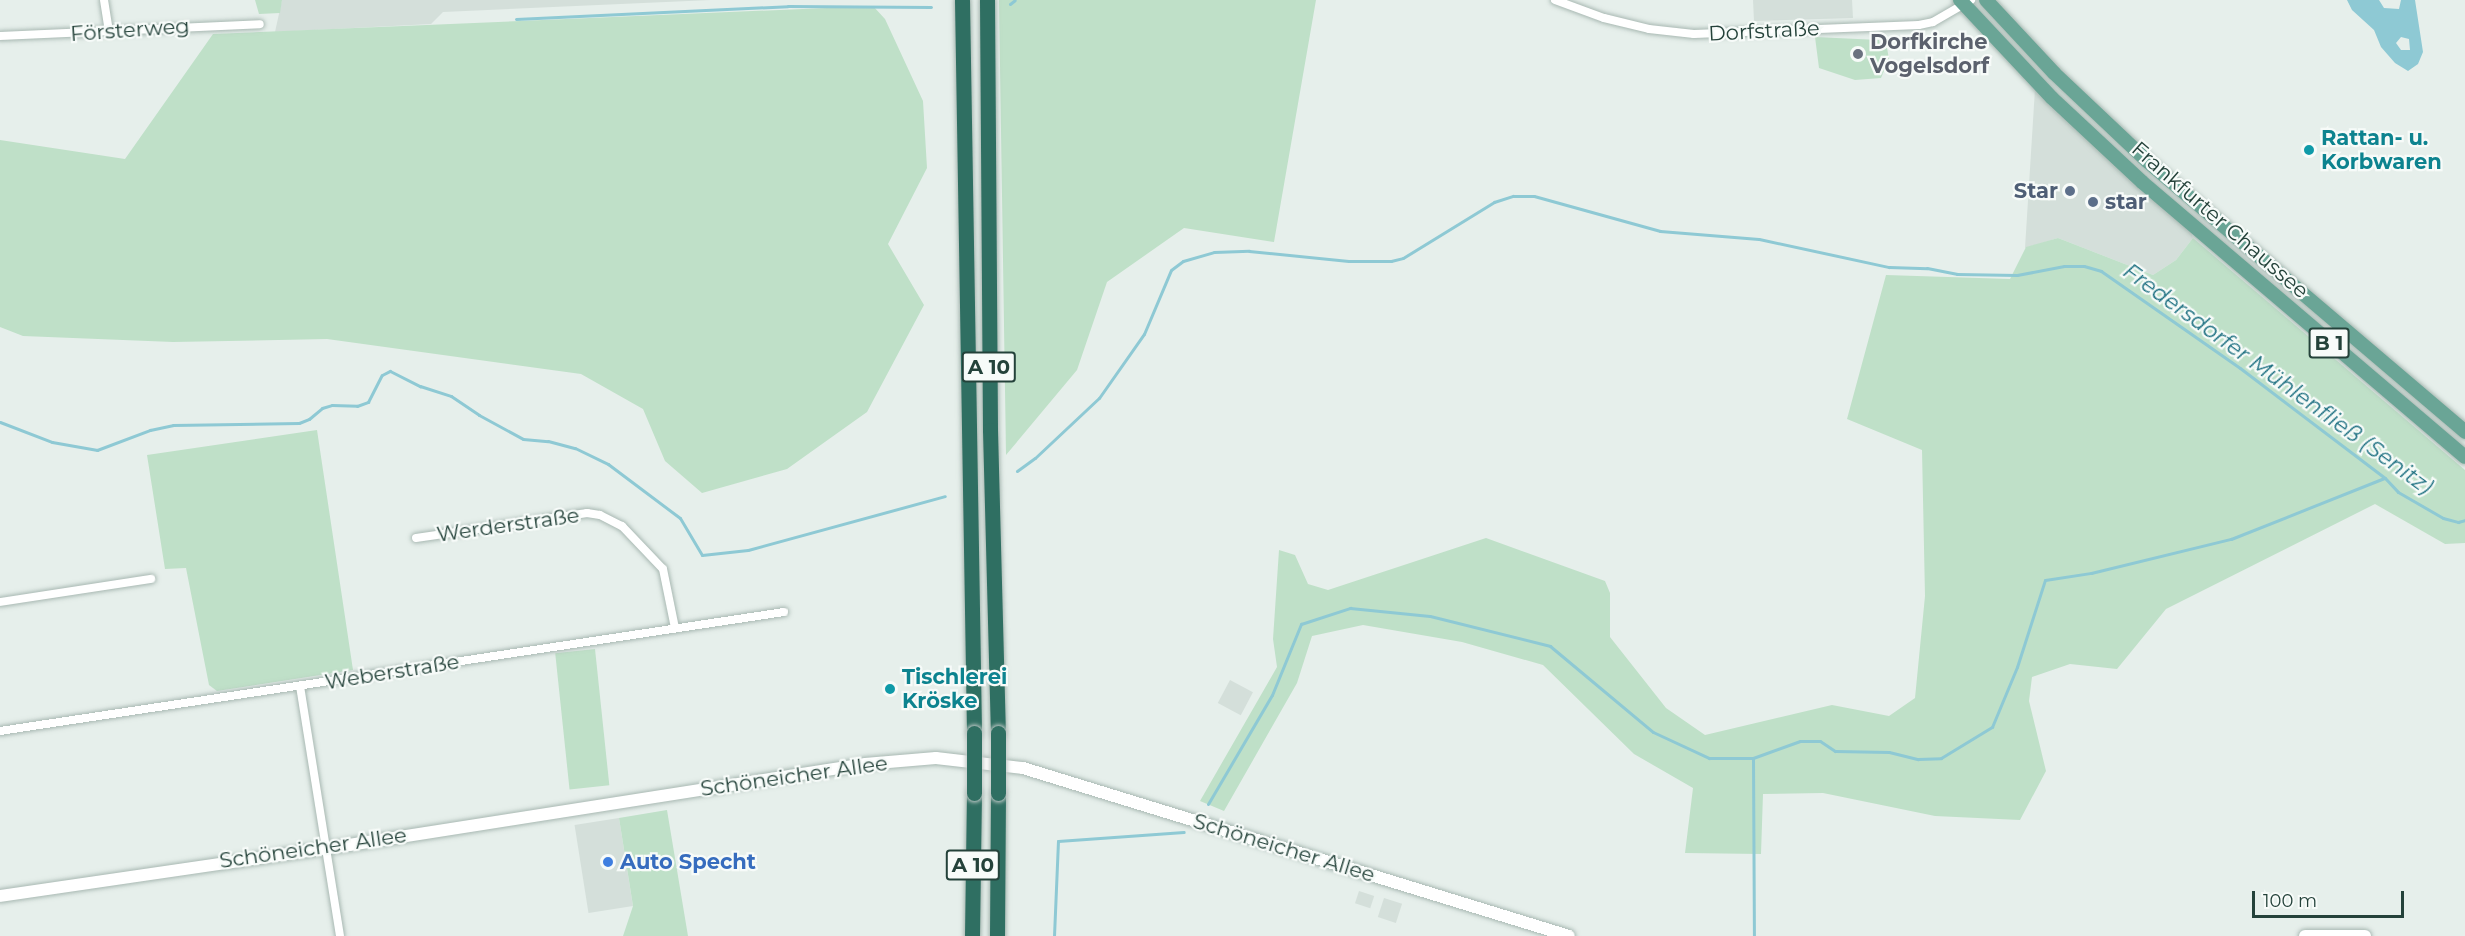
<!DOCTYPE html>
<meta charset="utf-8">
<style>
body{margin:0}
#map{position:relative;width:2465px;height:936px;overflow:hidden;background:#e6efeb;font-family:Montserrat,sans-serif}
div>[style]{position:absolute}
.built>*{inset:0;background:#d4dfda;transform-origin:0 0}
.green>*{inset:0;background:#bfe0c8;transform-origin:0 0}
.water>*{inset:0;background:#8ec9d4}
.stream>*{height:3px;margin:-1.5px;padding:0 1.5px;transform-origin:1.5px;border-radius:1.5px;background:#8ec9d4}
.roads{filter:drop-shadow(0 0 2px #a8b8b2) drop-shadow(0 0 2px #a8b8b2)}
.street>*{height:8px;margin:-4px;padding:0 4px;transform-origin:4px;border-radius:4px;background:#fff}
.secondary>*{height:12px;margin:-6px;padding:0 6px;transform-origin:6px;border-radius:6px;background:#fff}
.primary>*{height:14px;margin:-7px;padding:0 7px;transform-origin:7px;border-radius:7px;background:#6aa596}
.highway>*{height:15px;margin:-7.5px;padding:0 7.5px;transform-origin:7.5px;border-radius:7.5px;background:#2f6f62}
.bridges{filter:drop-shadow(0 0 2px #c2cac8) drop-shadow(0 0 2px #c2cac8)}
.highway-bridge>*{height:15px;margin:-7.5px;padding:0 7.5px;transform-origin:7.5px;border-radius:7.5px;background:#2f6f62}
.dots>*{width:16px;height:16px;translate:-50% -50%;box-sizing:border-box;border:3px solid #f7fbf9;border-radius:50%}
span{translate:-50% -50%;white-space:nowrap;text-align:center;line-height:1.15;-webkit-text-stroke:4.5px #f7fbf9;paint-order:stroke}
.shield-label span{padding:2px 4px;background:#f7fbf9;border:2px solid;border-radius:4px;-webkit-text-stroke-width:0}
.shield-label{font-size:20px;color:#24423a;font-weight:700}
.street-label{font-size:21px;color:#24423a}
.worship-label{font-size:21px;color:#5b616d;font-weight:700}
.left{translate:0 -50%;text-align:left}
.culture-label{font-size:21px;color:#0d838f;font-weight:700}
.service-label{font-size:21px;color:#4e5e75;font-weight:700}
.right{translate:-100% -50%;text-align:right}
.shop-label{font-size:21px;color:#366cbe;font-weight:700}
.water-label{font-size:22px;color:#1c6f80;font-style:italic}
.scale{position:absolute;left:2252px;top:891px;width:152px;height:27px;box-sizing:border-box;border:3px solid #24423a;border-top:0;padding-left:8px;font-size:18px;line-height:21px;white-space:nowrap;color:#24423a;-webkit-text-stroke:4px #f7fbf9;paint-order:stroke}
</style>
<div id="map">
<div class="built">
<div style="clip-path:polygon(282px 0,711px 0,443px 12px,431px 24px,275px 32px)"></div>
<div style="clip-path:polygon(1753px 0,1852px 0,1853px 18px,1754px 21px)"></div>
<div style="clip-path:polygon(2035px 89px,2190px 230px,2193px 238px,2176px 260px,2153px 275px,2058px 238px,2025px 248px)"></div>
<div style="left:1230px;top:680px;width:26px;height:26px;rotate:28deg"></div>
<div style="left:619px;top:818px;width:89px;height:45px;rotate:81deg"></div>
<div style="left:1359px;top:891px;width:16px;height:13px;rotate:18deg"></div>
<div style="left:1384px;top:898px;width:19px;height:20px;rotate:18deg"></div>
</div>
<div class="green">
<div style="clip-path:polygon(255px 0,282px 0,280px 13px,259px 14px)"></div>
<div style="clip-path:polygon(999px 0,1316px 0,1274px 242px,1184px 228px,1107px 282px,1077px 370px,1006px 455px)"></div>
<div style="clip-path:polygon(873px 6px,885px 19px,923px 101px,927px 168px,888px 244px,924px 305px,867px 412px,787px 469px,702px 493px,665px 461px,643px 409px,581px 374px,327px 339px,173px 342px,23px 336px,0 327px,0 140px,125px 159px,213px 34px)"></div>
<div style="clip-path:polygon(1815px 37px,1879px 40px,1880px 45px,1887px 48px,1889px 59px,1881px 78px,1855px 80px,1819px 68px)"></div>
<div style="clip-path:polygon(2058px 238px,2153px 275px,2176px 260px,2193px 238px,2465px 470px,2465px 543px,2445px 544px,2375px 504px,2166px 609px,2117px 669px,2070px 664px,2032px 677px,2029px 701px,2046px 771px,2020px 820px,1935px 816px,1823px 793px,1763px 794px,1761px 854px,1685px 853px,1693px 788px,1634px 754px,1543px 665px,1462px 642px,1363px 625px,1312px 636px,1297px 683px,1224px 811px,1200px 801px,1277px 667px,1273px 639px,1279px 550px,1295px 555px,1308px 584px,1328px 590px,1486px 538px,1605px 581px,1610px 593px,1610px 637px,1666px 708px,1705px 735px,1832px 705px,1889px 716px,1915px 698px,1925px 596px,1922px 450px,1847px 419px,1886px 275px,2010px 279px,2026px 247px)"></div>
<div style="clip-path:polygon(317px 430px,353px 670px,217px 691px,209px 685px,186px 568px,165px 569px,147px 455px)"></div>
<div style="left:595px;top:649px;width:137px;height:40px;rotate:84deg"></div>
<div style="clip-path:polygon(667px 810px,688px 936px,623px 936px,633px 906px,619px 818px)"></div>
</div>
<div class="water">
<div style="clip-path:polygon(evenodd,2347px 0,2379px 0,2384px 8px,2399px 9px,2401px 0,2415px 0,2423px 52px,2418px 64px,2408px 71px,2395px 63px,2381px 47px,2374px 30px,2352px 10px,2347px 0,2401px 37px,2409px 39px,2410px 50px,2401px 50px,2396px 43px,2401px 37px)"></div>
</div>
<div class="stream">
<div style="left:1010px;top:4px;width:6px;rotate:-39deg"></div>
<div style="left:516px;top:19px;width:272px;rotate:-2.7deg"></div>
<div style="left:788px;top:6px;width:143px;rotate:0.4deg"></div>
<div style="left:0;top:422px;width:56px;rotate:21deg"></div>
<div style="left:52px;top:442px;width:46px;rotate:10.1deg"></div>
<div style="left:97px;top:450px;width:57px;rotate:-20.7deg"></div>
<div style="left:150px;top:430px;width:24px;rotate:-12deg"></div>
<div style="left:173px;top:425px;width:126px;rotate:-0.9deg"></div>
<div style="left:299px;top:423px;width:11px;rotate:-22deg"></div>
<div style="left:309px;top:419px;width:17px;rotate:-40deg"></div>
<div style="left:322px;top:408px;width:10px;rotate:-17deg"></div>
<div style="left:332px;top:405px;width:25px;rotate:2deg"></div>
<div style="left:357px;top:406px;width:12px;rotate:-20deg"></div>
<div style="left:368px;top:402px;width:30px;rotate:-63deg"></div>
<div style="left:382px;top:375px;width:9px;rotate:-27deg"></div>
<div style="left:390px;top:371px;width:34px;rotate:27deg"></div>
<div style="left:420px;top:386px;width:33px;rotate:18deg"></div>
<div style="left:451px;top:396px;width:34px;rotate:34deg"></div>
<div style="left:479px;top:415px;width:50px;rotate:28.6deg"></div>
<div style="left:523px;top:439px;width:25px;rotate:5deg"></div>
<div style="left:548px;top:441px;width:28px;rotate:15deg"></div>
<div style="left:575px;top:448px;width:37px;rotate:26deg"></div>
<div style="left:608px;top:464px;width:90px;rotate:36.9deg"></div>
<div style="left:680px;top:518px;width:43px;rotate:59.3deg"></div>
<div style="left:702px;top:555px;width:46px;rotate:-6.2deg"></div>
<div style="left:748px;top:550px;width:204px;rotate:-15.3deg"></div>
<div style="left:1017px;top:471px;width:22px;rotate:-36deg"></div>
<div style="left:1035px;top:458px;width:88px;rotate:-43.2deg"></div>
<div style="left:1099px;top:398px;width:78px;rotate:-54.9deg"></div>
<div style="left:1144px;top:334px;width:69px;rotate:-67.1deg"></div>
<div style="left:1171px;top:270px;width:15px;rotate:-37deg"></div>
<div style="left:1183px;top:261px;width:32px;rotate:-16deg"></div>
<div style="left:1214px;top:252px;width:35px;rotate:-2deg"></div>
<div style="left:1249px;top:251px;width:100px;rotate:5.7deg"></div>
<div style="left:1349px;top:261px;width:42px"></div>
<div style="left:1391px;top:261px;width:12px;rotate:-14deg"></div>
<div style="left:1403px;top:258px;width:107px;rotate:-31.6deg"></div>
<div style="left:1494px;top:202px;width:20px;rotate:-18deg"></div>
<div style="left:1513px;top:196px;width:21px"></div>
<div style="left:1534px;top:196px;width:131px;rotate:15.5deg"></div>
<div style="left:1660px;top:231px;width:99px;rotate:4.6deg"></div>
<div style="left:1759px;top:239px;width:133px;rotate:12.2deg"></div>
<div style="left:1889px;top:267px;width:38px;rotate:2deg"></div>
<div style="left:1927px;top:268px;width:31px;rotate:11deg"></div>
<div style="left:1957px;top:274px;width:60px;rotate:1deg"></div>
<div style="left:2017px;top:275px;width:48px;rotate:-10.8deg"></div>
<div style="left:2064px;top:266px;width:20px"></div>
<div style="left:2084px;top:266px;width:18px;rotate:16deg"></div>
<div style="left:2101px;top:271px;width:169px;rotate:34.9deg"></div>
<div style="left:2240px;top:368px;width:182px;rotate:37.2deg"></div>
<div style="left:2385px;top:478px;width:19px;rotate:47deg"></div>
<div style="left:2398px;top:492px;width:52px;rotate:30deg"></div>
<div style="left:2443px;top:518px;width:16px;rotate:15deg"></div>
<div style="left:2458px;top:522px;width:7px;rotate:-16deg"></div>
<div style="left:1753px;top:758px;width:178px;rotate:89.7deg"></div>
<div style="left:1208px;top:804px;width:126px;rotate:-59.6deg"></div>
<div style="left:1272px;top:695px;width:77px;rotate:-67.8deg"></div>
<div style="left:1301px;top:624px;width:52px;rotate:-18.1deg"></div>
<div style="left:1350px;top:608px;width:80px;rotate:5.7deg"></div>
<div style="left:1430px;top:616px;width:124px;rotate:14deg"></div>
<div style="left:1550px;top:646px;width:134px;rotate:39.9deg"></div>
<div style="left:1653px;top:732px;width:62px;rotate:24.9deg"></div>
<div style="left:1709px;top:758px;width:44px"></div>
<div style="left:1753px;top:758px;width:50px;rotate:-19.9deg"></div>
<div style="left:1800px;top:741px;width:20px"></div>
<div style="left:1820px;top:741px;width:18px;rotate:34deg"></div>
<div style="left:1835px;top:751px;width:54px;rotate:1.1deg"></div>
<div style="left:1889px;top:752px;width:30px;rotate:14deg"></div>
<div style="left:1918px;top:759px;width:23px;rotate:-2deg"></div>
<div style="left:1941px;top:758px;width:60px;rotate:-31.3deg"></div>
<div style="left:1992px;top:727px;width:65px;rotate:-67.4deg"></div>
<div style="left:2017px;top:667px;width:91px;rotate:-72.2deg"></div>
<div style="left:2045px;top:580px;width:47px;rotate:-8.7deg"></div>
<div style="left:2091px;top:573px;width:144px;rotate:-13.7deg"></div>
<div style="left:2231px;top:539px;width:165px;rotate:-21.7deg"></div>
<div style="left:1054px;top:936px;width:95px;rotate:-87.6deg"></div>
<div style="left:1058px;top:841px;width:126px;rotate:-4.1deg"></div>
</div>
<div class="roads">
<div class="street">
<div style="left:104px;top:0;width:32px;rotate:81deg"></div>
<div style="left:1555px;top:0;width:52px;rotate:20.2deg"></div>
<div style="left:1604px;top:18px;width:46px;rotate:13.7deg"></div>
<div style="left:1649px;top:29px;width:45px;rotate:6.3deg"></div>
<div style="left:1694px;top:34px;width:225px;rotate:-2.3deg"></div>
<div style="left:1919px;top:25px;width:14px;rotate:-12deg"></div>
<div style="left:1933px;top:22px;width:44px;rotate:-30.1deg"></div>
<div style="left:0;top:36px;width:260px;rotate:-2.6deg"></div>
<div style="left:416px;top:538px;width:173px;rotate:-8.3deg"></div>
<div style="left:587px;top:513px;width:13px;rotate:9deg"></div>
<div style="left:600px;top:515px;width:25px;rotate:27deg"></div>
<div style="left:622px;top:526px;width:59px;rotate:46.4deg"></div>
<div style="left:663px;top:569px;width:60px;rotate:78.5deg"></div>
<div style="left:0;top:602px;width:153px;rotate:-8.7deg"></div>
<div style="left:300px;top:686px;width:253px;rotate:80.9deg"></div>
<div style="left:0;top:731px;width:793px;rotate:-8.63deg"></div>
</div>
<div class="secondary">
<div style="left:0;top:896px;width:353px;rotate:-8.3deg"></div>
<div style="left:349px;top:845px;width:522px;rotate:-8.92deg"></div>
<div style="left:865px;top:764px;width:71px;rotate:-4.8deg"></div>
<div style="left:936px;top:758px;width:88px;rotate:6.6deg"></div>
<div style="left:1023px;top:768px;width:571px;rotate:17.1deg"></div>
<div style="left:2305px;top:936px;width:60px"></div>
</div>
<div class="primary">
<div style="left:1960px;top:0;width:134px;rotate:46.8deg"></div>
<div style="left:2052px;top:98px;width:123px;rotate:43deg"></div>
<div style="left:2142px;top:182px;width:424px;rotate:40.4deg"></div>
<div style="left:1986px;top:0;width:100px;rotate:47deg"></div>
<div style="left:2054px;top:73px;width:128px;rotate:43.4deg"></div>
<div style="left:2147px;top:161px;width:418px;rotate:40.4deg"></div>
</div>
<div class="highway">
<div style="left:962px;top:0;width:733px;rotate:89.06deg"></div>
<div style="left:987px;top:0;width:430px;rotate:89.6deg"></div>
<div style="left:990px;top:430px;width:303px;rotate:88.5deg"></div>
<div style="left:972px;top:936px;width:143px;rotate:-89.2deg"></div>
<div style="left:997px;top:936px;width:143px;rotate:-89.6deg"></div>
</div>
</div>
<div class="bridges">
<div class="highway-bridge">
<div style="left:998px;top:733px;width:60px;rotate:90deg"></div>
<div style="left:974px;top:793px;width:60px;rotate:-90deg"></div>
</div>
</div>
<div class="dots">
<div style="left:1858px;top:54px;background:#6b7280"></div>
<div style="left:2309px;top:150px;background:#0f9aa8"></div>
<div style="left:2070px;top:191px;background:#5c6f8a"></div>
<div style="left:2093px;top:202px;background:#5c6f8a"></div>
<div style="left:890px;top:689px;background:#0f9aa8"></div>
<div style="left:608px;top:862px;background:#3f7fe0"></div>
</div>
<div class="shield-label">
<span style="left:2329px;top:343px">B 1</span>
<span style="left:989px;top:367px">A 10</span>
<span style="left:973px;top:865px">A 10</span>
</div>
<div class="street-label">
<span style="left:130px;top:30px;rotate:-4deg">Försterweg</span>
<span style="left:1764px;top:31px;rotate:-3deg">Dorfstraße</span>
<span style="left:2220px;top:220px;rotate:41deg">Frankfurter Chaussee</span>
<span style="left:508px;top:525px;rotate:-8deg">Werderstraße</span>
<span style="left:392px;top:672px;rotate:-9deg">Weberstraße</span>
<span style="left:794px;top:776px;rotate:-8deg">Schöneicher Allee</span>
<span style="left:313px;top:848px;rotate:-8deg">Schöneicher Allee</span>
<span style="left:1284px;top:848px;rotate:17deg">Schöneicher Allee</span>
</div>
<div class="worship-label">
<span class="left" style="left:1870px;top:54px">Dorfkirche<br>Vogelsdorf</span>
</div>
<div class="culture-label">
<span class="left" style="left:2321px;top:150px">Rattan- u.<br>Korbwaren</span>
<span class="left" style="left:902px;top:689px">Tischlerei<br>Kröske</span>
</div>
<div class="service-label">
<span class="right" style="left:2058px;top:191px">Star</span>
<span class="left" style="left:2105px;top:202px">star</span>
</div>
<div class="shop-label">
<span class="left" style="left:620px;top:862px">Auto Specht</span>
</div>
<div class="water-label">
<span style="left:2278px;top:379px;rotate:36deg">Fredersdorfer Mühlenfließ (Senitz)</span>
</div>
<div class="scale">100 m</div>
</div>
